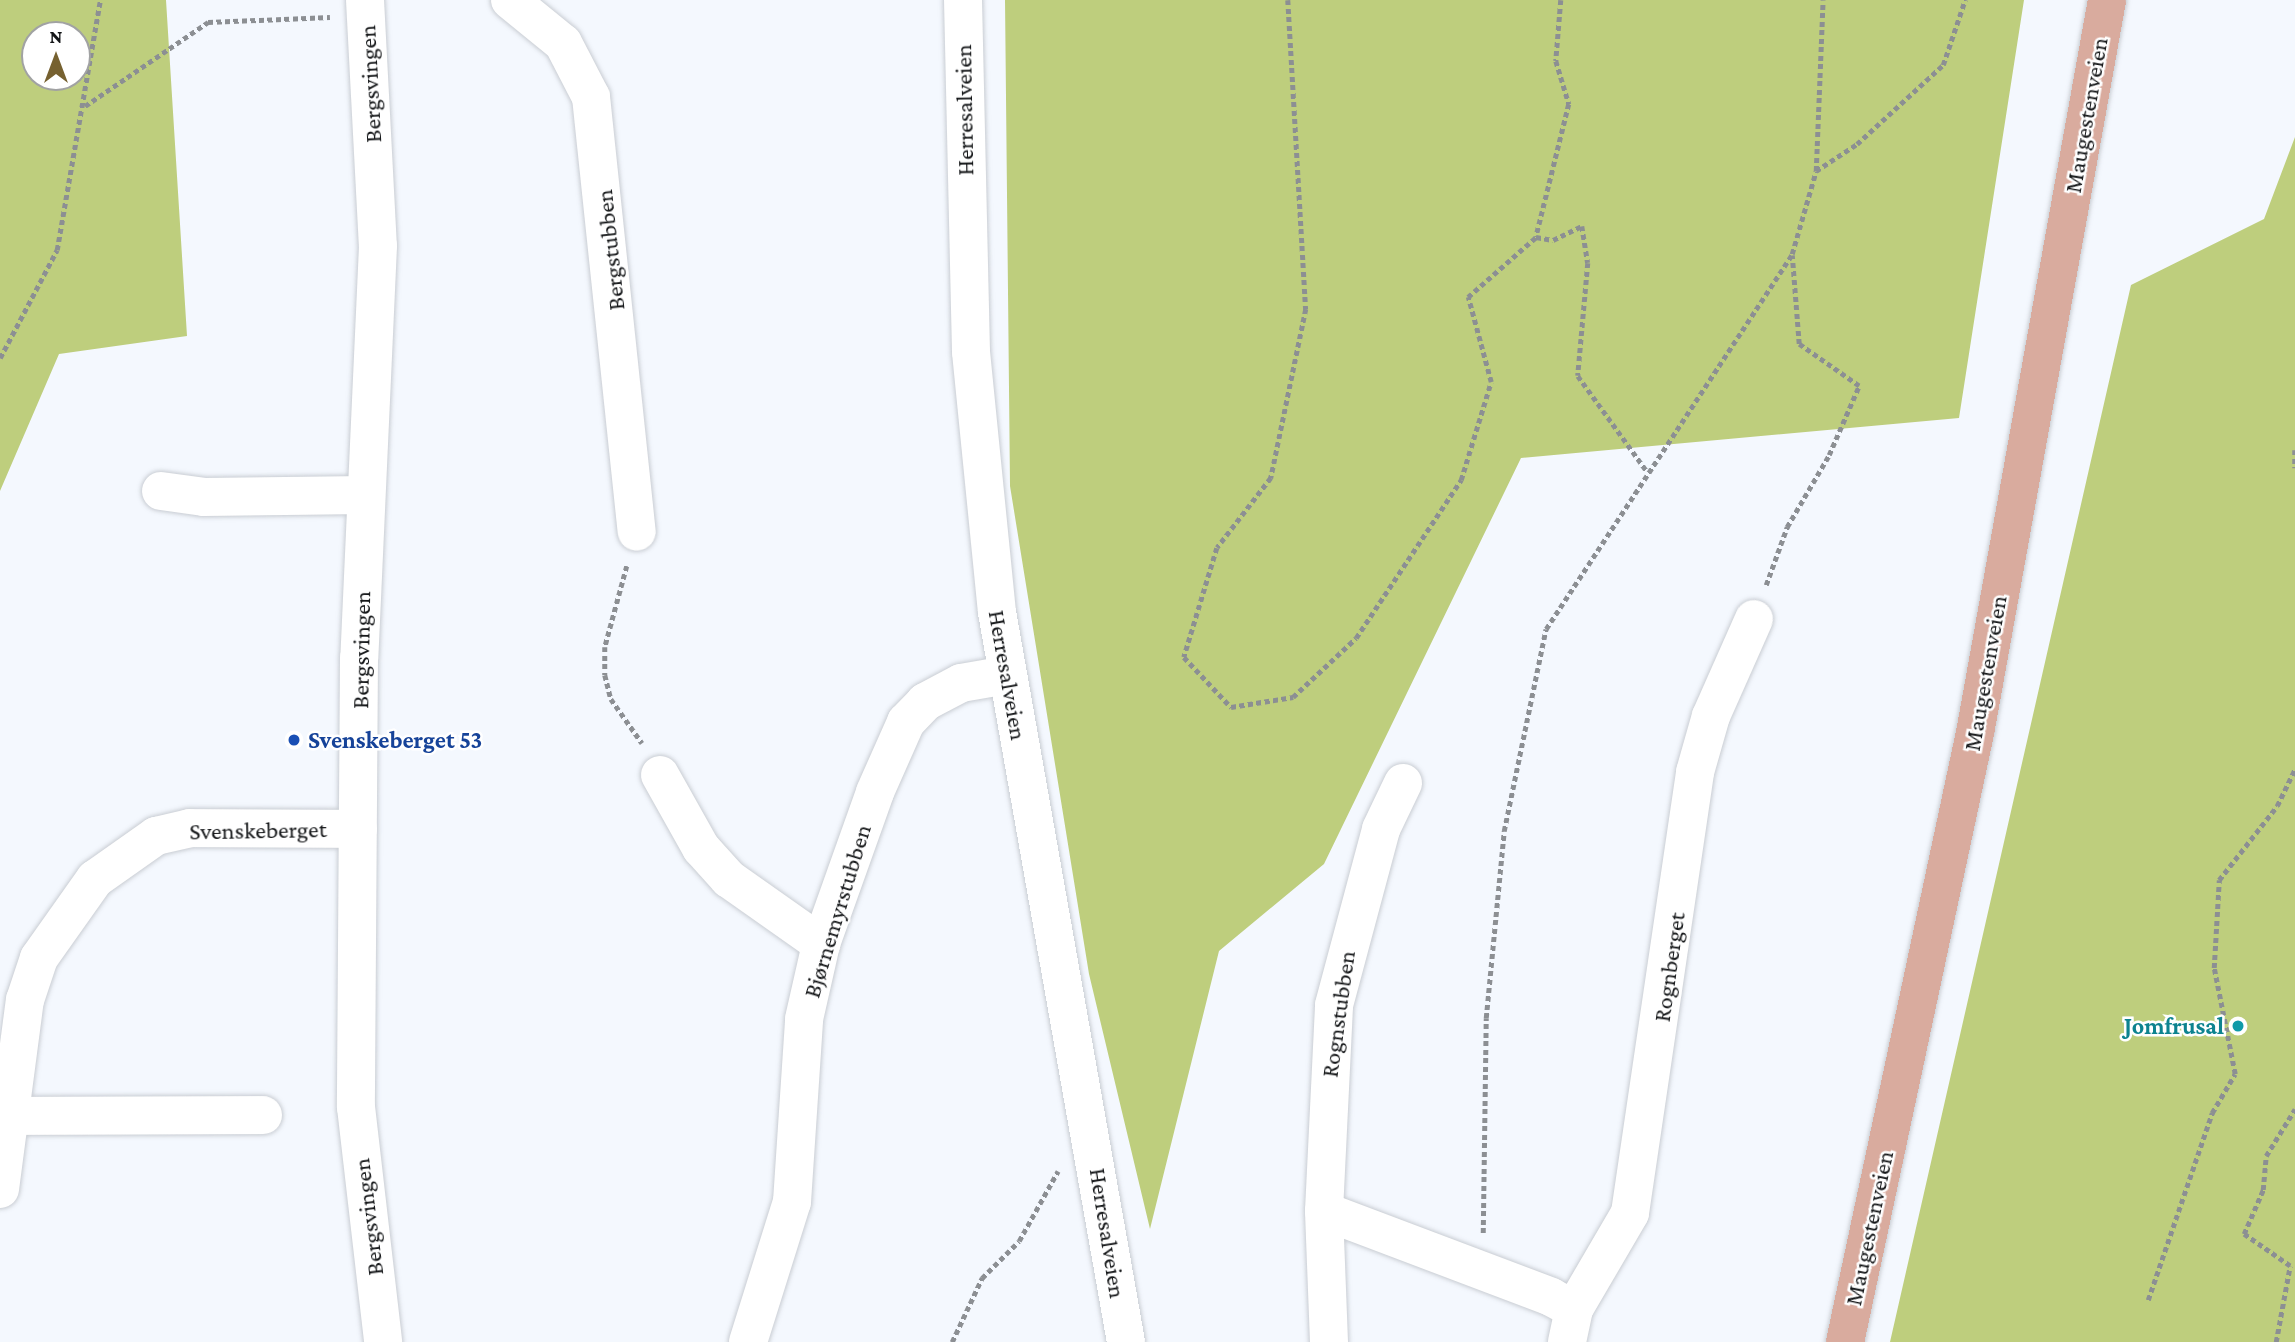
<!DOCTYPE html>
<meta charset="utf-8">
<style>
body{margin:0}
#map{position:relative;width:2295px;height:1342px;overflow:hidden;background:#f4f8fe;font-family:"Crimson Pro",serif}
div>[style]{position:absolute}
.green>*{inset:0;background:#bece7d}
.path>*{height:4.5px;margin-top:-2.25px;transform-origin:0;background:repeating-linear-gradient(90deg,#8c8f93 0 5px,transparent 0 8.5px)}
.roads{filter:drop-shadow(0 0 2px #c9cdd3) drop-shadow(0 0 2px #c9cdd3)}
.minor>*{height:38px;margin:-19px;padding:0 19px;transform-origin:19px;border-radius:19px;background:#fff}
.major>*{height:38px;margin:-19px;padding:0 19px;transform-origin:19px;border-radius:19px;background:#d9ab9e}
.dots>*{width:19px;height:19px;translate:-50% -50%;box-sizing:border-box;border:4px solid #fff;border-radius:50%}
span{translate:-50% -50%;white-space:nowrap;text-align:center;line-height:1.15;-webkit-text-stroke:5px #fff;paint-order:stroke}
.street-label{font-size:24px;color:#141618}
.transit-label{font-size:24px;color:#164399;font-weight:700}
.left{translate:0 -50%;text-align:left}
.culture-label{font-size:24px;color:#0d838f;font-weight:700}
.right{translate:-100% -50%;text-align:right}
.north{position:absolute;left:21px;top:21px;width:70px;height:70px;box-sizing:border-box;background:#fff;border:2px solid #a1a2a3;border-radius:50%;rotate:0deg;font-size:19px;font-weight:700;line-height:28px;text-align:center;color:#141618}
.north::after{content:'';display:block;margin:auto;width:24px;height:32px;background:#766130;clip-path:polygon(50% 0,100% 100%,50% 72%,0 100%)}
</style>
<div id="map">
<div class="green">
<div style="clip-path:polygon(evenodd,0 0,166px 0,187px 336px,59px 354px,0 491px,0 0,77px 35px,77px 77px,35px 77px,35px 35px,77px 35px)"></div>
<div style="clip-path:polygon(1005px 0,2024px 0,1959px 418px,1521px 458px,1324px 864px,1219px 951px,1150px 1229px,1089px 974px,1010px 486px)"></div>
<div style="clip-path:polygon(2295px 137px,2295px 1342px,1890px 1342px,2131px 285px,2264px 219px)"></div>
</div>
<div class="path">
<div style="left:1288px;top:0;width:310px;rotate:86.7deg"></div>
<div style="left:1306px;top:309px;width:173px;rotate:101.7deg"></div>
<div style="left:1271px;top:478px;width:88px;rotate:127.6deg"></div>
<div style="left:1217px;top:548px;width:114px;rotate:106.8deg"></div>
<div style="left:1184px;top:657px;width:69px;rotate:46.8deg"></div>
<div style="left:1231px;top:707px;width:63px;rotate:-9.2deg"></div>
<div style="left:1293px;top:697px;width:86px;rotate:-43.1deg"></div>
<div style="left:1356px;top:638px;width:190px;rotate:-56.4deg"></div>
<div style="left:1461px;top:480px;width:102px;rotate:-73deg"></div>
<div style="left:1491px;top:382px;width:88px;rotate:-105.1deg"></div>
<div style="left:1468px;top:297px;width:91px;rotate:-41.4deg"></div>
<div style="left:1561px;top:0;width:61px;rotate:94.7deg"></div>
<div style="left:1556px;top:61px;width:45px;rotate:73.2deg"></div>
<div style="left:1569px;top:104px;width:137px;rotate:103.9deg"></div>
<div style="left:1536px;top:237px;width:17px;rotate:10deg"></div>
<div style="left:1553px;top:240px;width:32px;rotate:-26deg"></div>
<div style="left:1582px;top:226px;width:37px;rotate:81deg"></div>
<div style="left:1588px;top:263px;width:113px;rotate:95.1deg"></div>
<div style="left:1578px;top:376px;width:116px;rotate:54.1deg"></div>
<div style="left:85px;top:106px;width:149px;rotate:-34.3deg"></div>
<div style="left:208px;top:22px;width:122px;rotate:-2.3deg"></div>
<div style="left:1816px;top:171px;width:49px;rotate:-33.4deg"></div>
<div style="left:1857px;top:144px;width:117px;rotate:-42.6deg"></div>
<div style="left:1943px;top:65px;width:69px;rotate:-71.3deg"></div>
<div style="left:0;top:358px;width:122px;rotate:-62.2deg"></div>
<div style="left:57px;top:250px;width:254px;rotate:-80.2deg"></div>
<div style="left:2295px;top:450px;width:18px;rotate:90deg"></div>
<div style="left:627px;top:566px;width:84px;rotate:105.2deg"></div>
<div style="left:605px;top:647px;width:28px;rotate:90deg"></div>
<div style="left:605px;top:675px;width:25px;rotate:76deg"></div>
<div style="left:611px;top:699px;width:54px;rotate:54.8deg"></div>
<div style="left:1766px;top:585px;width:62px;rotate:-70.1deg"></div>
<div style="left:1787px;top:527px;width:83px;rotate:-59.7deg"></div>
<div style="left:1829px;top:455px;width:75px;rotate:-66.5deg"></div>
<div style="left:1859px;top:386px;width:73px;rotate:-145deg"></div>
<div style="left:1799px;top:344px;width:89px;rotate:-94.5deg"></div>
<div style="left:1483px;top:1233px;width:215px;rotate:-89.2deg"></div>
<div style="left:1486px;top:1018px;width:188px;rotate:-84.5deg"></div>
<div style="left:1504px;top:831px;width:206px;rotate:-78.3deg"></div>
<div style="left:1546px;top:629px;width:448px;rotate:-56.7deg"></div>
<div style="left:1792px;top:254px;width:86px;rotate:-73.9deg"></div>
<div style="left:1816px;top:171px;width:171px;rotate:-87.7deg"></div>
<div style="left:2148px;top:1300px;width:198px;rotate:-71.1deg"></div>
<div style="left:2212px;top:1113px;width:45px;rotate:-59.5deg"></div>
<div style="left:2235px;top:1074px;width:108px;rotate:-101.2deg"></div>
<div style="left:2214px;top:968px;width:88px;rotate:-86.7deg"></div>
<div style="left:2219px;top:880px;width:94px;rotate:-51.9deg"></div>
<div style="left:2277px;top:806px;width:41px;rotate:-64.1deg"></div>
<div style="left:952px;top:1342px;width:71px;rotate:-64.9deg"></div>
<div style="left:982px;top:1278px;width:52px;rotate:-45deg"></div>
<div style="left:1019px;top:1241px;width:80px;rotate:-60.9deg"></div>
<div style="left:2276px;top:1342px;width:77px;rotate:-79.6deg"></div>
<div style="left:2290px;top:1266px;width:56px;rotate:-145.2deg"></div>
<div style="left:2244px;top:1234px;width:48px;rotate:-66.6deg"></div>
<div style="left:2263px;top:1190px;width:34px;rotate:-85deg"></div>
<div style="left:2266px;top:1156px;width:55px;rotate:-58.3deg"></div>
</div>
<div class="roads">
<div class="minor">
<div style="left:365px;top:0;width:246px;rotate:87deg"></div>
<div style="left:378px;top:246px;width:412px;rotate:92.6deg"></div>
<div style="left:359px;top:658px;width:449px;rotate:90.4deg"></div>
<div style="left:356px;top:1107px;width:237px;rotate:83.4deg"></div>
<div style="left:510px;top:0;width:68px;rotate:39.1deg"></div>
<div style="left:563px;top:43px;width:61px;rotate:62.6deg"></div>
<div style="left:591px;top:97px;width:437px;rotate:84deg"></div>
<div style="left:963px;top:0;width:352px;rotate:88.7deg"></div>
<div style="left:971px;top:352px;width:261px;rotate:84.3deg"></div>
<div style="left:997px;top:612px;width:741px;rotate:79.98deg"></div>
<div style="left:161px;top:491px;width:43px;rotate:7.9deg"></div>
<div style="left:204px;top:497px;width:162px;rotate:-0.7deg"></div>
<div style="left:660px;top:775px;width:84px;rotate:60.7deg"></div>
<div style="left:701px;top:848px;width:42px;rotate:47.9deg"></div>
<div style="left:729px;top:879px;width:113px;rotate:35.2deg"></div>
<div style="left:11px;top:1116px;width:252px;rotate:-0.2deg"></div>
<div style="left:0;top:1189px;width:191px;rotate:-82.5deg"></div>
<div style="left:25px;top:1000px;width:44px;rotate:-71.6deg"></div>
<div style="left:39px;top:958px;width:97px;rotate:-54.7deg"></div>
<div style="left:95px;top:879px;width:75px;rotate:-35.2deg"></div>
<div style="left:156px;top:836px;width:35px;rotate:-13deg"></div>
<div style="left:190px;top:828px;width:168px;rotate:0.3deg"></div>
<div style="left:1324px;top:1211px;width:206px;rotate:-87.2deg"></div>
<div style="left:1334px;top:1005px;width:182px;rotate:-75deg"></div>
<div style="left:1381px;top:829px;width:51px;rotate:-64.4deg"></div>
<div style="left:1574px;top:1309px;width:111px;rotate:-59.7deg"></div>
<div style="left:1630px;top:1213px;width:446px;rotate:-81.6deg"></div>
<div style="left:1695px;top:772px;width:58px;rotate:-74.1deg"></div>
<div style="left:1711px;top:716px;width:106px;rotate:-66.1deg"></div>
<div style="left:748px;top:1342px;width:147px;rotate:-72.6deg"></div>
<div style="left:792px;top:1202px;width:183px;rotate:-86.2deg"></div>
<div style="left:804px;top:1019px;width:77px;rotate:-77.2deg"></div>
<div style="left:821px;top:944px;width:161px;rotate:-70.4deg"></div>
<div style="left:875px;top:792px;width:77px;rotate:-66.1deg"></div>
<div style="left:906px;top:722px;width:28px;rotate:-46deg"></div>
<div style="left:925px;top:702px;width:41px;rotate:-27.8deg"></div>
<div style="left:961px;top:683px;width:47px;rotate:-9.9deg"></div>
<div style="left:1329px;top:1342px;width:131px;rotate:-92.2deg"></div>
<div style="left:1324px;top:1211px;width:243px;rotate:20.7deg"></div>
<div style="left:1551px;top:1297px;width:26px;rotate:28deg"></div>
<div style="left:1574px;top:1309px;width:34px;rotate:102deg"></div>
</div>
<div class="major">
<div style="left:1845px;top:1342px;width:623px;rotate:-77.95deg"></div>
<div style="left:1975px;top:733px;width:745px;rotate:-79.79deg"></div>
</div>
</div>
<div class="dots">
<div style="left:294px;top:740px;background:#1a4fb4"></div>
<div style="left:2238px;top:1026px;background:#0f9aa8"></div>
</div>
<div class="street-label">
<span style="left:370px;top:84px;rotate:-93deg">Bergsvingen</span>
<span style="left:964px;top:110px;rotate:-91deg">Herresalveien</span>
<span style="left:2086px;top:115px;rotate:-80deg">Maugestenveien</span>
<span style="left:610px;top:250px;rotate:-96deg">Bergstubben</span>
<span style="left:361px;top:650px;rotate:-89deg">Bergsvingen</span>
<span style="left:1985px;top:673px;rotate:-80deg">Maugestenveien</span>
<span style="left:1008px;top:675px;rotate:80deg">Herresalveien</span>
<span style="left:258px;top:830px;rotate:-1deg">Svenskeberget</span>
<span style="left:837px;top:911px;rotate:-73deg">Bjørnemyrstubben</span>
<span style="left:1669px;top:967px;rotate:-82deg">Rognberget</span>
<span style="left:1338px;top:1014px;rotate:-82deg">Rognstubben</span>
<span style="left:368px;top:1217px;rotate:-97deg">Bergsvingen</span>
<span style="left:1869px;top:1228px;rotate:-78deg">Maugestenveien</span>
<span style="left:1108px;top:1233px;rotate:81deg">Herresalveien</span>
</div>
<div class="transit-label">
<span class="left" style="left:308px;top:740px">Svenskeberget 53</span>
</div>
<div class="culture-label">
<span class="right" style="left:2224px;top:1026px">Jomfrusal</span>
</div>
<div class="north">N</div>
</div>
